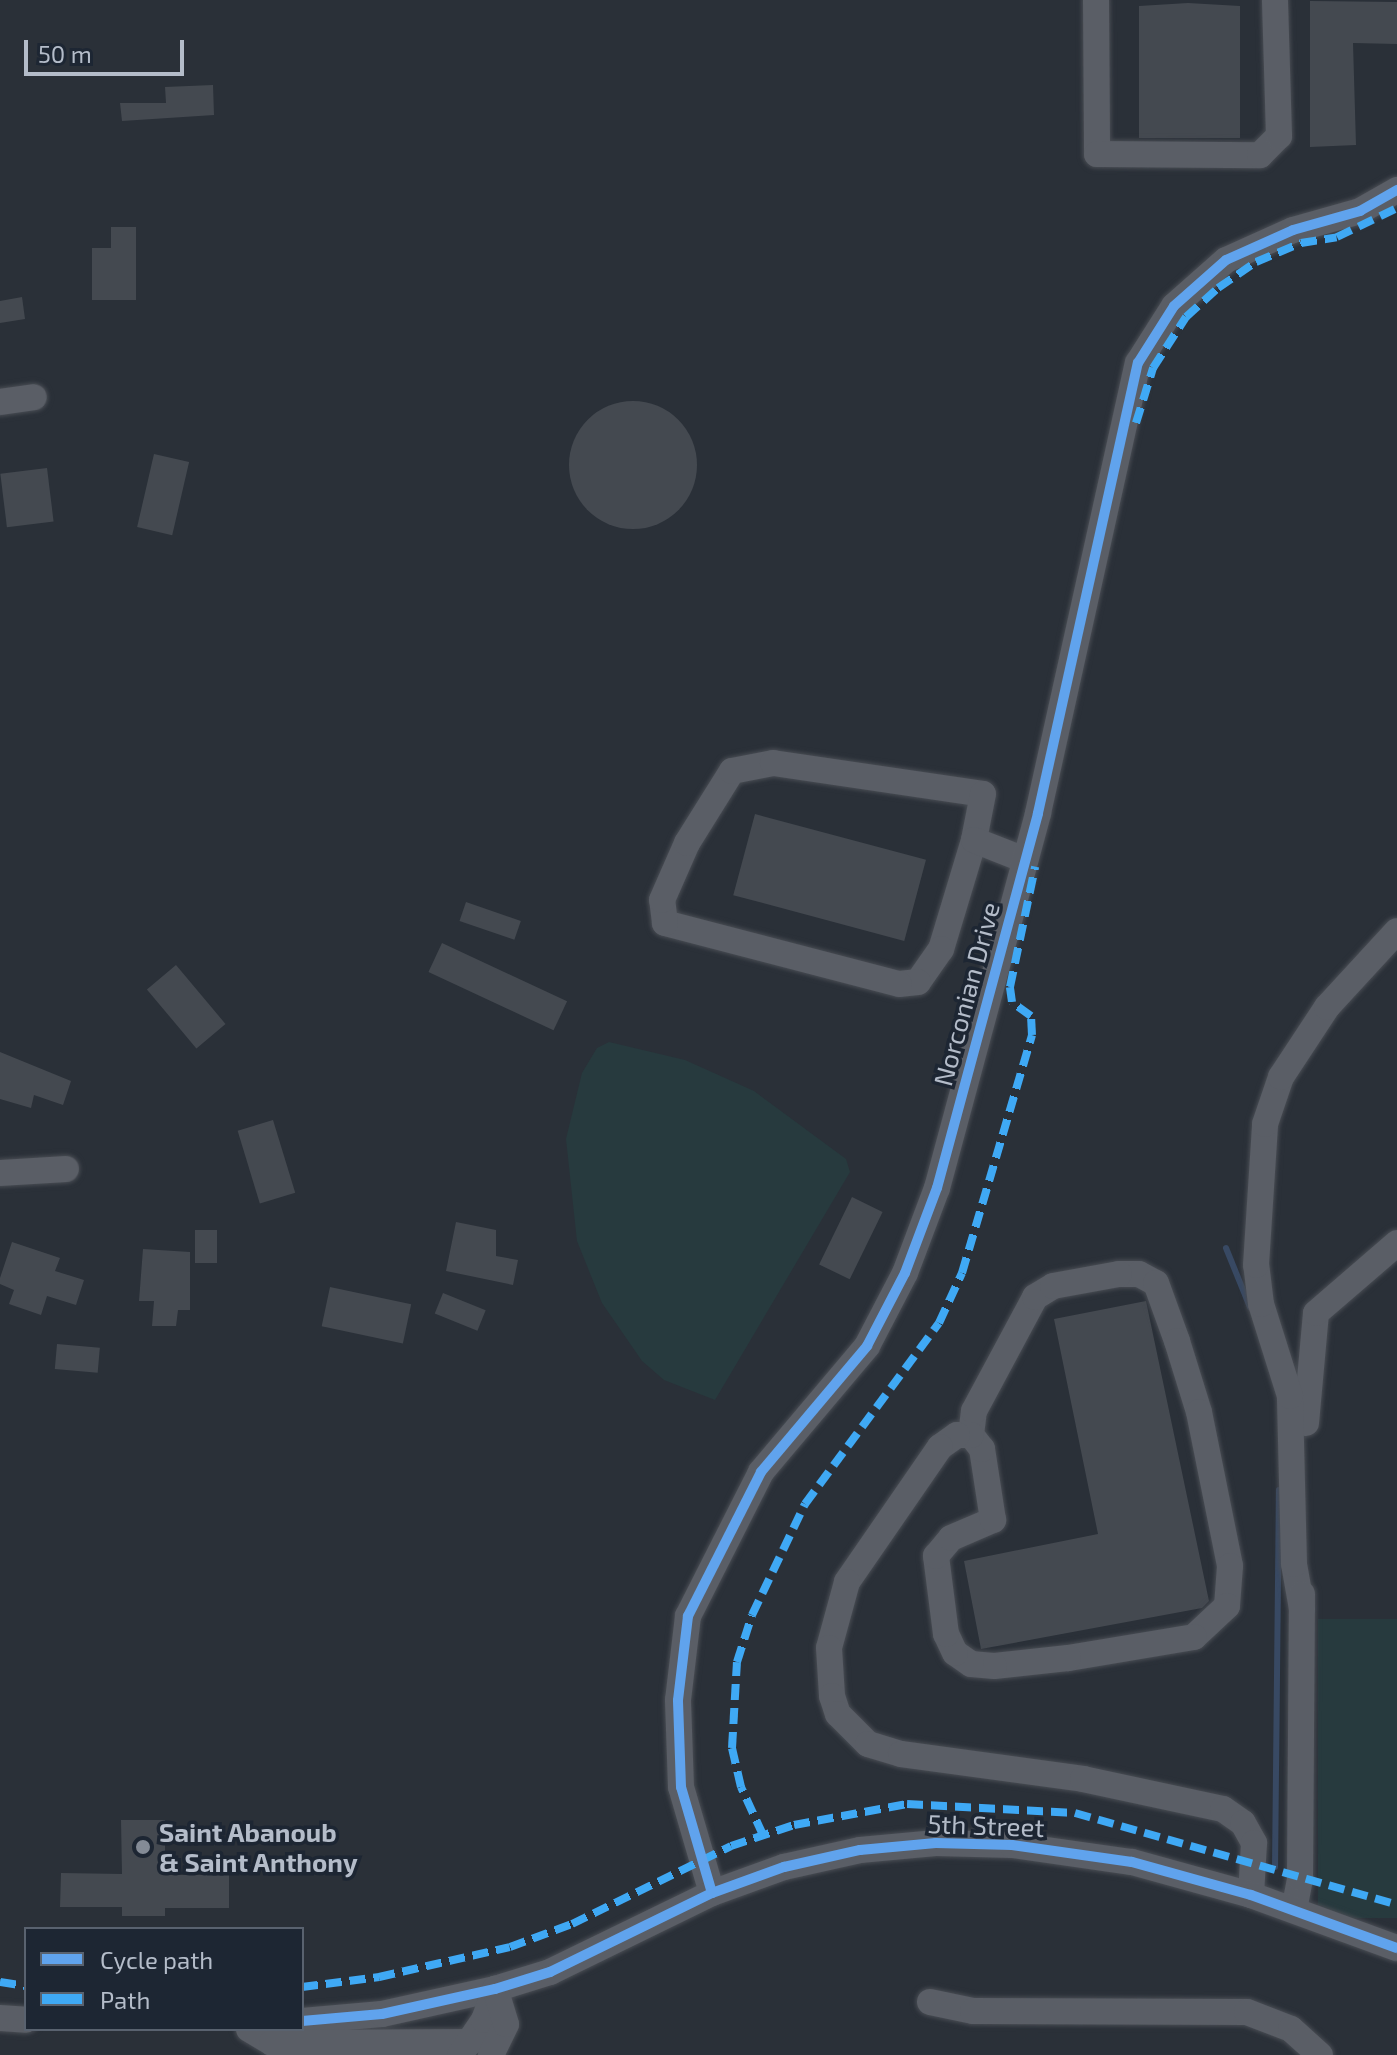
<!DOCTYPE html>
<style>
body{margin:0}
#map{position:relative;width:1397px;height:2055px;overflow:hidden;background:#2a3038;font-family:"Exo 2",sans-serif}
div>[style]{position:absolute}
.green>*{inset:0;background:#273a3e;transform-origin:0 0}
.stream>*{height:6px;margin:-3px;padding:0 3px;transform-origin:3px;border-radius:3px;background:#384963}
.building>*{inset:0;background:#444950;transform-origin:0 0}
.round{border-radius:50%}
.roads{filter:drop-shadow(0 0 2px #484c53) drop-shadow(0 0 2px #484c53)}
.minor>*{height:26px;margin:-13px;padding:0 13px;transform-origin:13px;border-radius:13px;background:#5a5e66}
.quiet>*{height:8px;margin-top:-4px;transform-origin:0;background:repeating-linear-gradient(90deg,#3fa9f5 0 16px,transparent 0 24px)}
.cycleway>*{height:10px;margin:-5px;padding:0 5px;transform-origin:5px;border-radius:5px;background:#60a3ed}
.dots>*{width:22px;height:22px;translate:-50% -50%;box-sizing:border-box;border:4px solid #1d2633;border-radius:50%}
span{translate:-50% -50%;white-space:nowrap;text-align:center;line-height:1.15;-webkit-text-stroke:7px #1d2633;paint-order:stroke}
.street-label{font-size:26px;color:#b4bcc9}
.poi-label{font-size:26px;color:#b4bcc9;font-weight:700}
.left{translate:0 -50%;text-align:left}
.legend{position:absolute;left:24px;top:1927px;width:280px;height:104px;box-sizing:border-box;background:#1d2633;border:2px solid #59626f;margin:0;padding:10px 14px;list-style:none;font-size:24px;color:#b4bcc9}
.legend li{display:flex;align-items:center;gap:16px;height:40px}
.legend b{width:40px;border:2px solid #59626f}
.scale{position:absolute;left:24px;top:40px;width:160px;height:36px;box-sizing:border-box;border:4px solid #b4bcc9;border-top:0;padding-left:10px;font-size:24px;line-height:28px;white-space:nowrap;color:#b4bcc9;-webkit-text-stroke:6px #1d2633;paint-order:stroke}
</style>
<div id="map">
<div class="green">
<div style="clip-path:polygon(609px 1042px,685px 1060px,754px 1091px,846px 1159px,850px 1172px,715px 1400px,664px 1380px,642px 1361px,602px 1303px,577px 1241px,566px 1139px,582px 1073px,597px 1048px)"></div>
<div style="left:1397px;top:1619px;width:299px;height:79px;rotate:90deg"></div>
</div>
<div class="stream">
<div style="left:1226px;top:1248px;width:64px;rotate:67.9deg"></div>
<div style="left:1275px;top:1867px;width:377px;rotate:-89.4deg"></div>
</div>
<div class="building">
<div style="clip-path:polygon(1310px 1px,1397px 2px,1397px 44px,1353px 43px,1356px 145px,1310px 147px)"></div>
<div style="clip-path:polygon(1188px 3px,1240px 6px,1240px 138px,1139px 138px,1139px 6px)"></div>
<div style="clip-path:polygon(213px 85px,214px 115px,122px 121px,120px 103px,166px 103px,165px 87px)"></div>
<div style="clip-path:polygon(111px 227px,136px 227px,136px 300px,92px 300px,92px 248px,111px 248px)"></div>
<div style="clip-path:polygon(22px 297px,25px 319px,0 323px,0 301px)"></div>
<div class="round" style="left:569px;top:401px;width:128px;height:128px"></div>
<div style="left:154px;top:454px;width:36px;height:75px;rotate:13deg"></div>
<div style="left:47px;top:468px;width:54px;height:47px;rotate:83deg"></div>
<div style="left:755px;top:814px;width:177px;height:84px;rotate:15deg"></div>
<div style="left:466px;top:902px;width:58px;height:20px;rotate:19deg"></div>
<div style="left:442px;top:943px;width:138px;height:32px;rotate:25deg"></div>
<div style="left:176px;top:965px;width:77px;height:38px;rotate:50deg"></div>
<div style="clip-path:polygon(0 1052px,71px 1081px,63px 1105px,34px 1095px,31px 1108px,0 1099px)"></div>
<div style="left:273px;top:1120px;width:76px;height:37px;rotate:73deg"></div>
<div style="left:852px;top:1197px;width:34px;height:75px;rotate:26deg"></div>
<div style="clip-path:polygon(456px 1222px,496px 1230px,496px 1256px,518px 1260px,513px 1285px,446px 1271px)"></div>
<div style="left:195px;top:1230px;width:22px;height:33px"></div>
<div style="clip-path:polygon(12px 1242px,60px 1258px,55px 1271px,84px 1280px,76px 1305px,47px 1296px,41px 1315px,9px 1304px,14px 1290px,0 1284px,0 1278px)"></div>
<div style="clip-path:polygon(143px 1249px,190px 1252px,190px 1310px,178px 1310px,176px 1326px,152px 1326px,154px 1301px,139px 1301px)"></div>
<div style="left:330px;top:1287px;width:83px;height:40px;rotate:12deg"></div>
<div style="left:443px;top:1293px;width:46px;height:22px;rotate:22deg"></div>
<div style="clip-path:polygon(1146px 1301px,1209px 1601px,1202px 1608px,981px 1649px,964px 1561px,1098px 1534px,1054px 1319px)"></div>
<div style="left:57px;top:1344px;width:43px;height:25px;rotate:5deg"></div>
<div style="clip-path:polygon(121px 1820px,165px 1820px,165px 1875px,229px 1875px,229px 1908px,165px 1908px,165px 1916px,122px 1916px,122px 1907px,60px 1907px,61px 1873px,122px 1874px)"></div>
</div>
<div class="roads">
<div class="minor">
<div style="left:1096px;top:0;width:154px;rotate:89.6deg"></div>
<div style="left:1097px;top:154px;width:163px;rotate:0.4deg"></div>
<div style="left:1260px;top:155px;width:27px;rotate:-45deg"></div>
<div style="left:1279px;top:136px;width:136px;rotate:-91.7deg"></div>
<div style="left:0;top:402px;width:34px;rotate:-8deg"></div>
<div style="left:974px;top:840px;width:114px;rotate:106.8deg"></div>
<div style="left:941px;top:949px;width:40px;rotate:124.9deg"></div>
<div style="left:918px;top:982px;width:19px;rotate:174deg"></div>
<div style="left:899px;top:984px;width:242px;rotate:-165.4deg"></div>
<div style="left:665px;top:923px;width:23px;rotate:-97deg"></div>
<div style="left:662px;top:900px;width:62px;rotate:-66.3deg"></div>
<div style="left:687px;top:843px;width:85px;rotate:-58deg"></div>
<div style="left:732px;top:771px;width:42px;rotate:-11deg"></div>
<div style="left:773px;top:763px;width:212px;rotate:8.4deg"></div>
<div style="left:983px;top:794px;width:47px;rotate:101.1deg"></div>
<div style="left:974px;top:840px;width:55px;rotate:21.4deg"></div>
<div style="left:0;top:1173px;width:66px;rotate:-3.5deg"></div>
<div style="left:1119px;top:1274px;width:20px"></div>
<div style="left:1139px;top:1274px;width:19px;rotate:28deg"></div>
<div style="left:1156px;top:1283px;width:62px;rotate:70.1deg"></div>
<div style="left:1177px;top:1341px;width:74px;rotate:72.8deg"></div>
<div style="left:1199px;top:1412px;width:157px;rotate:78.6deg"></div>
<div style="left:1230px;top:1566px;width:40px;rotate:94.3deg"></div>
<div style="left:1227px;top:1606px;width:45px;rotate:136.8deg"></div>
<div style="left:1194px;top:1637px;width:128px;rotate:170.5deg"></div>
<div style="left:1068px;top:1658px;width:74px;rotate:173.8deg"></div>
<div style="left:994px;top:1666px;width:23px;rotate:-175deg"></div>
<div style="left:971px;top:1664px;width:19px;rotate:-145deg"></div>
<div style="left:955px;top:1653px;width:21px;rotate:-115deg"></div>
<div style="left:946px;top:1634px;width:79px;rotate:-97.3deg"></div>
<div style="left:936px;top:1556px;width:23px;rotate:-50deg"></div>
<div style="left:951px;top:1538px;width:46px;rotate:-23.2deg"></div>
<div style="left:993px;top:1520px;width:72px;rotate:-98.8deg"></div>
<div style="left:982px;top:1449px;width:18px;rotate:-128deg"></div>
<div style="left:971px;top:1435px;width:24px;rotate:-83deg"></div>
<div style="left:974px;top:1411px;width:129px;rotate:-61.8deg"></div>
<div style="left:1035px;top:1297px;width:21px;rotate:-31deg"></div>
<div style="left:1053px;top:1286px;width:67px;rotate:-10.3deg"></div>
<div style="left:1306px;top:1423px;width:110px;rotate:-84.8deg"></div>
<div style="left:1316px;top:1313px;width:107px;rotate:-40.8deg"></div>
<div style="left:971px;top:1435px;width:14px;rotate:180deg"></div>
<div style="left:957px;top:1435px;width:21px;rotate:145deg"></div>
<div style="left:940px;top:1447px;width:164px;rotate:124.6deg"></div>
<div style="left:847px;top:1582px;width:68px;rotate:105.3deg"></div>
<div style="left:829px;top:1648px;width:48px;rotate:86.4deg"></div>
<div style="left:832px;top:1696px;width:19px;rotate:72deg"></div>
<div style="left:838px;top:1714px;width:42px;rotate:45deg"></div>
<div style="left:868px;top:1744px;width:34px;rotate:17deg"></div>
<div style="left:901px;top:1754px;width:184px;rotate:7.8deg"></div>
<div style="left:1083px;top:1779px;width:143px;rotate:12.1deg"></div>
<div style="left:1223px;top:1809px;width:24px;rotate:35deg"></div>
<div style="left:1243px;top:1823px;width:23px;rotate:61deg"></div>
<div style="left:1254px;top:1843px;width:52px;rotate:93.3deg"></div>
<div style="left:1302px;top:1609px;width:46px;rotate:-100.1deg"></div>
<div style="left:1294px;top:1564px;width:168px;rotate:-91.4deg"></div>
<div style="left:1290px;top:1396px;width:96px;rotate:-107.5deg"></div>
<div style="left:1261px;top:1304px;width:39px;rotate:-97deg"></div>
<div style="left:1256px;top:1265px;width:141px;rotate:-86.3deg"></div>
<div style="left:1265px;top:1124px;width:50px;rotate:-71.2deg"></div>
<div style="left:1281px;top:1077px;width:84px;rotate:-56.7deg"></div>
<div style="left:1327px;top:1007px;width:103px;rotate:-47.4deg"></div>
<div style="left:712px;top:1893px;width:110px;rotate:-106.3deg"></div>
<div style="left:681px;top:1787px;width:87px;rotate:-92deg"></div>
<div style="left:678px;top:1700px;width:85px;rotate:-83.2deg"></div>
<div style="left:688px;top:1616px;width:161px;rotate:-63.1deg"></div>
<div style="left:761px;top:1472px;width:165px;rotate:-49.9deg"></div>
<div style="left:867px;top:1346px;width:82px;rotate:-62.5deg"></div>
<div style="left:905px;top:1273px;width:91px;rotate:-69.4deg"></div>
<div style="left:937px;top:1188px;width:388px;rotate:-74.9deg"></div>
<div style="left:1038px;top:813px;width:461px;rotate:-77.5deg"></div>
<div style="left:1138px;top:363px;width:67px;rotate:-57.7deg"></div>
<div style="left:1174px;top:306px;width:69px;rotate:-41.5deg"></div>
<div style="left:1226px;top:260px;width:73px;rotate:-24.1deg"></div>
<div style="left:1293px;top:230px;width:70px;rotate:-15.8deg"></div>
<div style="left:1360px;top:211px;width:43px;rotate:-29.6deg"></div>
<div style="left:1294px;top:1910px;width:33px;rotate:-79deg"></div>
<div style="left:1300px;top:1878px;width:284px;rotate:-89.6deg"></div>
<div style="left:930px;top:2002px;width:44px;rotate:11.8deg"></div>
<div style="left:973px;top:2011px;width:274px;rotate:0.2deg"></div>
<div style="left:1247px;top:2012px;width:47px;rotate:21.1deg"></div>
<div style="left:1291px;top:2029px;width:39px;rotate:42deg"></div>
<div style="left:0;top:2018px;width:26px;rotate:4deg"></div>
<div style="left:302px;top:2021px;width:80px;rotate:-5deg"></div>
<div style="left:382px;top:2014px;width:116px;rotate:-12.5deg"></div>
<div style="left:495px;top:1989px;width:58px;rotate:-17.2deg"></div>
<div style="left:550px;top:1972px;width:180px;rotate:-26deg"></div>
<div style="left:712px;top:1893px;width:77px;rotate:-19.9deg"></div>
<div style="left:784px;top:1867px;width:78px;rotate:-12.6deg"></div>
<div style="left:860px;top:1850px;width:76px;rotate:-5.3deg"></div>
<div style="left:936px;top:1843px;width:76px;rotate:1.5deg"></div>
<div style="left:1012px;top:1845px;width:121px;rotate:8.1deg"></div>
<div style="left:1132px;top:1862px;width:123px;rotate:15.5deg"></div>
<div style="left:1251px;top:1895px;width:155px;rotate:20deg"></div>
<div style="left:249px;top:2029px;width:27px;rotate:31deg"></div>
<div style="left:272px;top:2043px;width:199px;rotate:-0.3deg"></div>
<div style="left:460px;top:2055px;width:42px;rotate:-55.6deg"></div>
<div style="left:484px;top:2020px;width:33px;rotate:-70deg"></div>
<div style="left:491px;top:2055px;width:34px;rotate:-64deg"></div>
<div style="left:506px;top:2024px;width:37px;rotate:-107deg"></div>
</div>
</div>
<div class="quiet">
<div style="left:1136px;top:423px;width:58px;rotate:-72.8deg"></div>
<div style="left:1153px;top:368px;width:61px;rotate:-57.1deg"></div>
<div style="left:1186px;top:317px;width:43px;rotate:-42.2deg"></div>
<div style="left:1218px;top:288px;width:46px;rotate:-34.4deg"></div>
<div style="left:1256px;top:262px;width:49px;rotate:-22.9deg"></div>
<div style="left:1301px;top:243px;width:36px;rotate:-9deg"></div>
<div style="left:1337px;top:237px;width:67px;rotate:-25.8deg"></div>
<div style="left:763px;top:1835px;width:53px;rotate:-114.6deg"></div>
<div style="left:741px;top:1787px;width:40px;rotate:-103deg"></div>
<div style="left:732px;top:1748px;width:86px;rotate:-86.7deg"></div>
<div style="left:737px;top:1662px;width:49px;rotate:-72.3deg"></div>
<div style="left:752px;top:1615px;width:123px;rotate:-64.5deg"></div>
<div style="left:805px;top:1504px;width:225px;rotate:-53.5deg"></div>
<div style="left:939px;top:1323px;width:55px;rotate:-65.3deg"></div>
<div style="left:962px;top:1273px;width:248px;rotate:-73.6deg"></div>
<div style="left:1032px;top:1035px;width:19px;rotate:-93deg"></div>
<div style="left:1031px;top:1016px;width:24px;rotate:-144deg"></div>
<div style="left:1012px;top:1002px;width:15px;rotate:-98deg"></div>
<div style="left:1010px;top:987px;width:123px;rotate:-78.2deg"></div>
<div style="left:0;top:1982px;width:26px;rotate:9deg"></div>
<div style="left:302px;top:1987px;width:78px;rotate:-7.4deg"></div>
<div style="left:379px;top:1977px;width:134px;rotate:-12.9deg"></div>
<div style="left:510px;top:1947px;width:66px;rotate:-20.4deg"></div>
<div style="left:572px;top:1924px;width:177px;rotate:-26.1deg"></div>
<div style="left:731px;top:1846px;width:66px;rotate:-18.4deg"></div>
<div style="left:794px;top:1825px;width:115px;rotate:-10.5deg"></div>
<div style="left:907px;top:1804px;width:168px;rotate:3.1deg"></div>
<div style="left:1075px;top:1813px;width:335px;rotate:15.9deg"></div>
</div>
<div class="cycleway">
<div style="left:712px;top:1893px;width:110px;rotate:-106.3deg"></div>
<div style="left:681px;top:1787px;width:87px;rotate:-92deg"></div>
<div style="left:678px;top:1700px;width:85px;rotate:-83.2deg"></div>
<div style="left:688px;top:1616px;width:161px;rotate:-63.1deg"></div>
<div style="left:761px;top:1472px;width:165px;rotate:-49.9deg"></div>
<div style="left:867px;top:1346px;width:82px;rotate:-62.5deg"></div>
<div style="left:905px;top:1273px;width:91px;rotate:-69.4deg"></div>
<div style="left:937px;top:1188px;width:388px;rotate:-74.9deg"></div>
<div style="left:1038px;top:813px;width:461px;rotate:-77.5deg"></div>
<div style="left:1138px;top:363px;width:67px;rotate:-57.7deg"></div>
<div style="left:1174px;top:306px;width:69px;rotate:-41.5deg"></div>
<div style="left:1226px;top:260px;width:73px;rotate:-24.1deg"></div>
<div style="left:1293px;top:230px;width:70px;rotate:-15.8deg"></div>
<div style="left:1360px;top:211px;width:43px;rotate:-29.6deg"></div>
<div style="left:302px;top:2021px;width:80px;rotate:-5deg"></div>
<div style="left:382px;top:2014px;width:116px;rotate:-12.5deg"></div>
<div style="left:495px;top:1989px;width:58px;rotate:-17.2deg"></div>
<div style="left:550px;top:1972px;width:180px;rotate:-26deg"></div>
<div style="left:712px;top:1893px;width:77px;rotate:-19.9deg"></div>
<div style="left:784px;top:1867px;width:78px;rotate:-12.6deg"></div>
<div style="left:860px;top:1850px;width:76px;rotate:-5.3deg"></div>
<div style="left:936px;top:1843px;width:76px;rotate:1.5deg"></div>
<div style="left:1012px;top:1845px;width:121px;rotate:8.1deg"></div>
<div style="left:1132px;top:1862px;width:123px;rotate:15.5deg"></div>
<div style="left:1251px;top:1895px;width:155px;rotate:20deg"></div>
</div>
<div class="dots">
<div style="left:143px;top:1847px;background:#848b96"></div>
</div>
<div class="street-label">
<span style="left:966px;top:994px;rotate:-75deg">Norconian Drive</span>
<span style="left:986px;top:1825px;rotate:2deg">5th Street</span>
</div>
<div class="poi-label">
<span class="left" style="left:159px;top:1847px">Saint Abanoub<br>&amp; Saint Anthony</span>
</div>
<ul class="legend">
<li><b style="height:10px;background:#60a3ed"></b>Cycle path</li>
<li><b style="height:10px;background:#3fa9f5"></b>Path</li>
</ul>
<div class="scale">50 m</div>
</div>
